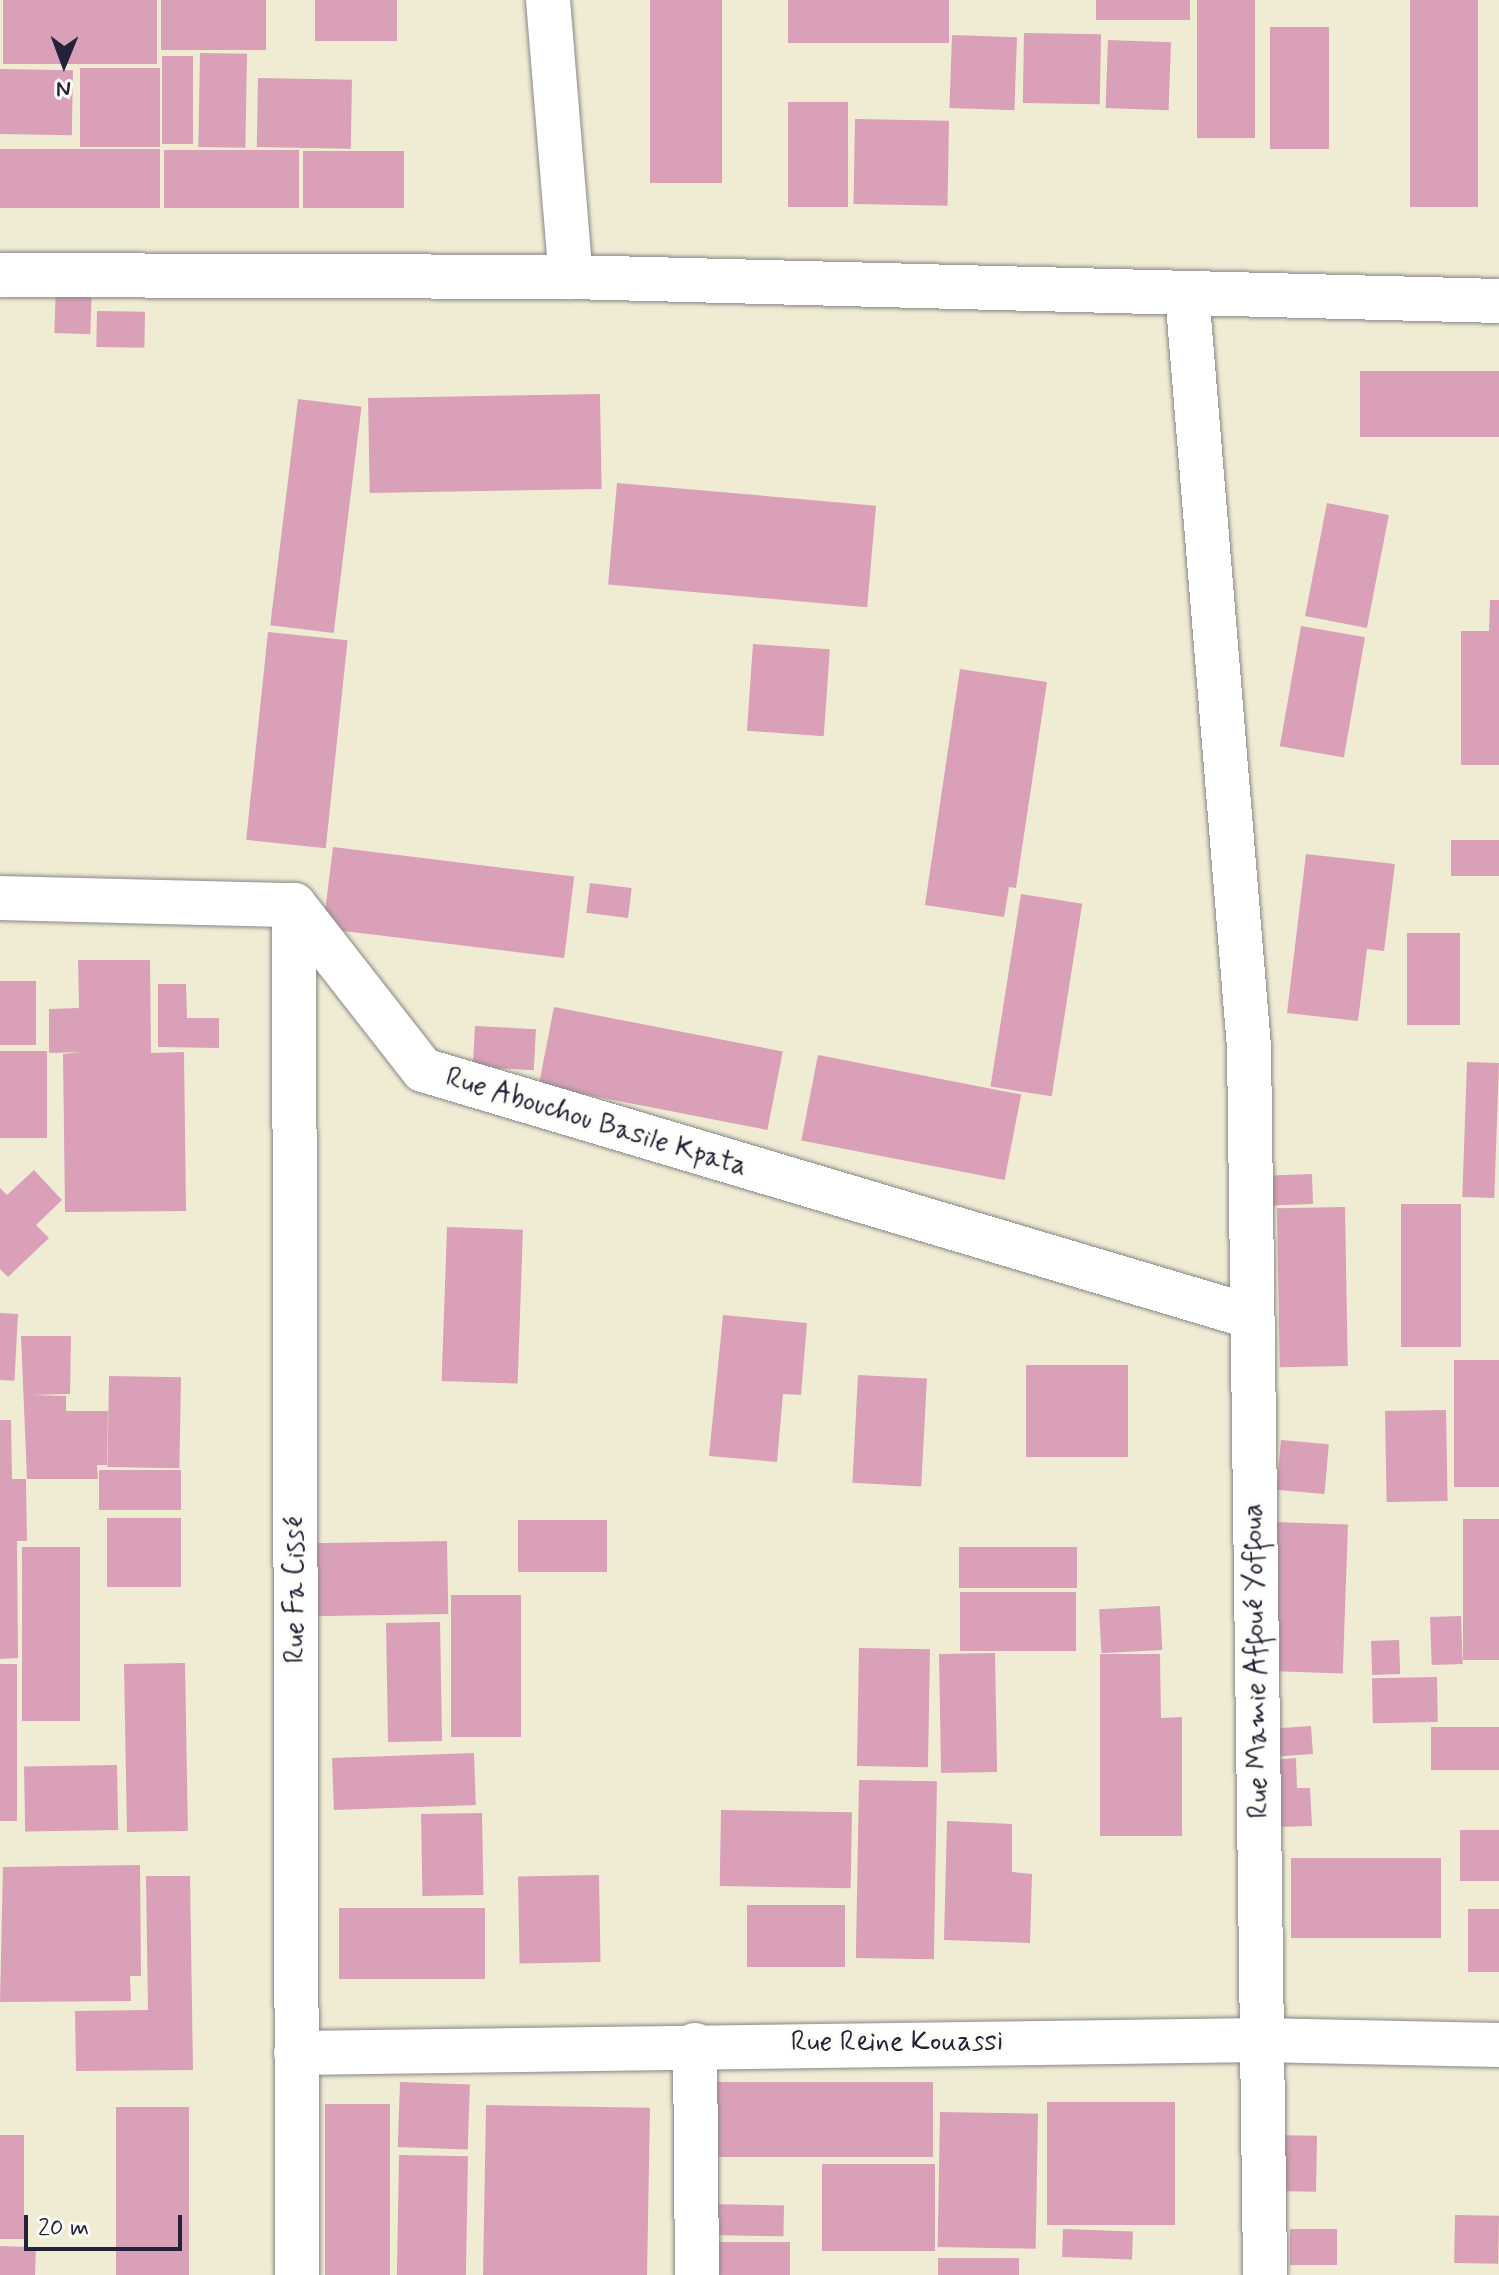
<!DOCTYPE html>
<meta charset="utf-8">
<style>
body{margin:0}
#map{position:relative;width:1499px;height:2275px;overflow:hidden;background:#f0ecd4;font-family:Mynerve,sans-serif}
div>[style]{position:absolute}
.building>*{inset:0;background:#d9a0b7;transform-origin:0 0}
.roads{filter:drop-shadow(0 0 2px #898788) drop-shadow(0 0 2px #898788)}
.street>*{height:44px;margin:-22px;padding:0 22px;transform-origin:22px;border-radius:22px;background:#fff}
span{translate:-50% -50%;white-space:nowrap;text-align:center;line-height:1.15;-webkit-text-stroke:6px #fdfcf7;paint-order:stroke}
.street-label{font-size:28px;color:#22223b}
.north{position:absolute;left:24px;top:24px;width:80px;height:80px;-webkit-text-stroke:6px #fdfcf7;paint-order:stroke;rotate:181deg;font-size:22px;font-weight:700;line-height:32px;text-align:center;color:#22223b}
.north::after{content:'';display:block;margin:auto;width:28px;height:36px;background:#22223b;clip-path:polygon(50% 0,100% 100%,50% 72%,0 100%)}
.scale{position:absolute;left:24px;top:2215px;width:158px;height:36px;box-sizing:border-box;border:4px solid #22223b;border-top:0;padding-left:10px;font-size:24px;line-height:28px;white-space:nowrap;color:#22223b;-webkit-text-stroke:6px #fdfcf7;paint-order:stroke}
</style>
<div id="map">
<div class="building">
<div style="left:3px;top:0;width:154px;height:64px"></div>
<div style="left:161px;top:0;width:105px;height:50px"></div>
<div style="left:315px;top:0;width:82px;height:41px"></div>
<div style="left:650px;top:0;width:72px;height:183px"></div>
<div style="left:788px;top:0;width:161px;height:43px"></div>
<div style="left:1096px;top:0;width:94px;height:20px"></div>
<div style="left:1197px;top:0;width:58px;height:138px"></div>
<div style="left:1410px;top:0;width:68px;height:207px"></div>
<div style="left:1270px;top:27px;width:59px;height:122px"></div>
<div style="left:1024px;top:33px;width:77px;height:70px;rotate:1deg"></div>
<div style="left:952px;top:35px;width:65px;height:73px;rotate:2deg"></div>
<div style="left:1108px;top:40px;width:63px;height:68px;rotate:2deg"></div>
<div style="left:200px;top:53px;width:47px;height:94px;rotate:1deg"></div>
<div style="left:162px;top:56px;width:31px;height:88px"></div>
<div style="left:80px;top:68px;width:80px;height:79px"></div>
<div style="left:0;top:69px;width:73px;height:65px;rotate:1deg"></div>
<div style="left:258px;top:78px;width:94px;height:69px;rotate:1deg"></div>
<div style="left:788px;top:102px;width:60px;height:105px"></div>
<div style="left:855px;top:119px;width:94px;height:85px;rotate:1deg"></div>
<div style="left:0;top:149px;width:160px;height:59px"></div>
<div style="left:164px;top:150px;width:135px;height:58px"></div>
<div style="left:303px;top:151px;width:101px;height:57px"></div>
<div style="left:56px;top:285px;width:36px;height:48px;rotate:2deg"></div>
<div style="left:97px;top:311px;width:48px;height:36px;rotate:1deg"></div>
<div style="left:1499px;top:371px;width:66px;height:139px;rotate:90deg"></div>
<div style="left:600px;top:394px;width:95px;height:232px;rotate:89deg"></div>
<div style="left:298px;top:399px;width:64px;height:228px;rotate:7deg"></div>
<div style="left:617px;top:483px;width:260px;height:102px;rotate:5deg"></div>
<div style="left:1327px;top:503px;width:63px;height:115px;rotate:11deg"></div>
<div style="clip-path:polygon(1490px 600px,1499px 600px,1499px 765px,1461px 765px,1461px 631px,1489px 631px)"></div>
<div style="left:1301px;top:626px;width:65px;height:122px;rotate:10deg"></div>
<div style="left:268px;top:632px;width:80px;height:209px;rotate:6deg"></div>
<div style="left:753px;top:644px;width:77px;height:87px;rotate:4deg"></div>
<div style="clip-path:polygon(960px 669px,1047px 682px,1016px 888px,1009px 887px,1004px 917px,925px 905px)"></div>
<div style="left:1451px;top:840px;width:48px;height:36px"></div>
<div style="left:333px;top:847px;width:243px;height:82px;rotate:7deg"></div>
<div style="clip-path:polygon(1306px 854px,1395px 864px,1384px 951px,1367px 949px,1358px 1021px,1287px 1013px)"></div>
<div style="left:590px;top:883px;width:42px;height:30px;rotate:7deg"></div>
<div style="left:1021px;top:894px;width:62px;height:195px;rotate:9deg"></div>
<div style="left:1407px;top:933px;width:53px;height:92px"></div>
<div style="clip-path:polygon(78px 960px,150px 960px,151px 1053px,184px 1052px,186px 1211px,65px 1212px,63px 1054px,83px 1052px,49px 1053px,49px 1009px,79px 1008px)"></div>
<div style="left:0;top:981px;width:36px;height:64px"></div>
<div style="clip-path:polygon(158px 984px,186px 984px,187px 1018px,219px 1018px,219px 1048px,158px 1047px)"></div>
<div style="left:554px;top:1007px;width:233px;height:80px;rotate:11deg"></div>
<div style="left:475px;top:1026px;width:61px;height:41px;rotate:3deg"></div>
<div style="left:0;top:1051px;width:47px;height:87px"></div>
<div style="left:818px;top:1055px;width:207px;height:87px;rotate:11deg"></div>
<div style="left:1467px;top:1062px;width:32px;height:135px;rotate:2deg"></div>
<div style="clip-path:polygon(34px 1170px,62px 1200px,36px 1225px,49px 1238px,8px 1277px,0 1269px,0 1188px,7px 1195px)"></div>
<div style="left:1312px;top:1174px;width:30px;height:54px;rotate:88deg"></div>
<div style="left:1461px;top:1204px;width:143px;height:60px;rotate:90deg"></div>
<div style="left:1345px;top:1207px;width:159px;height:68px;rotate:89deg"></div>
<div style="left:447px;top:1227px;width:76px;height:154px;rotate:2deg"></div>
<div style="left:0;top:1313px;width:18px;height:67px;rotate:3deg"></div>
<div style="clip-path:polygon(723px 1315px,807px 1323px,801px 1395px,783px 1394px,777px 1462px,709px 1456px)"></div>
<div style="clip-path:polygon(21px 1336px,71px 1336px,70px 1394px,31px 1395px,66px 1396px,66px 1411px,108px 1411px,107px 1465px,97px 1465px,98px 1479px,27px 1479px)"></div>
<div style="left:1499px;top:1360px;width:127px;height:45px;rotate:90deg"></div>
<div style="left:1026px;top:1365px;width:102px;height:92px"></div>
<div style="left:858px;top:1375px;width:69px;height:108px;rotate:3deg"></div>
<div style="left:109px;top:1376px;width:72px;height:91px;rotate:1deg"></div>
<div style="left:1446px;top:1410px;width:91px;height:61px;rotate:89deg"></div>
<div style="clip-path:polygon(0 1420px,11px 1420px,12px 1479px,26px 1479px,27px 1541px,17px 1541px,18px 1658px,0 1659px)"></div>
<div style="left:1281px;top:1440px;width:48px;height:50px;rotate:5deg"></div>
<div style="left:99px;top:1470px;width:82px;height:40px"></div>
<div style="left:107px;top:1518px;width:74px;height:69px"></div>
<div style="left:1499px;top:1519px;width:141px;height:36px;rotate:90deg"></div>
<div style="left:607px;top:1520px;width:52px;height:89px;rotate:90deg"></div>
<div style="left:1275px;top:1522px;width:73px;height:149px;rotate:2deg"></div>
<div style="left:447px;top:1541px;width:73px;height:136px;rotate:89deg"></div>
<div style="left:22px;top:1547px;width:58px;height:174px"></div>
<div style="left:959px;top:1547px;width:118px;height:41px"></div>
<div style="left:960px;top:1592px;width:116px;height:59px"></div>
<div style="left:521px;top:1595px;width:142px;height:70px;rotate:90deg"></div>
<div style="left:1160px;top:1606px;width:44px;height:61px;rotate:87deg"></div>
<div style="left:1461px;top:1616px;width:48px;height:31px;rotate:88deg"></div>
<div style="left:440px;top:1622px;width:119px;height:54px;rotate:89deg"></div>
<div style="left:1399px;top:1640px;width:34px;height:28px;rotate:88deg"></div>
<div style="left:859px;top:1648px;width:71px;height:118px;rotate:1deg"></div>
<div style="left:995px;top:1653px;width:119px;height:56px;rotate:89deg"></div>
<div style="clip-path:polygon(1100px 1654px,1160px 1654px,1161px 1718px,1182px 1717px,1182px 1836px,1100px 1836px)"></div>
<div style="left:185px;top:1663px;width:168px;height:61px;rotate:89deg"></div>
<div style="left:0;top:1664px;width:17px;height:157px"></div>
<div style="left:1437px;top:1677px;width:45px;height:65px;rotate:89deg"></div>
<div style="left:1311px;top:1726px;width:28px;height:37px;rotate:86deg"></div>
<div style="left:1431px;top:1727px;width:68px;height:43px"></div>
<div style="left:474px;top:1753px;width:52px;height:142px;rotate:88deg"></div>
<div style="clip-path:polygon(1296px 1758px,1297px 1788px,1310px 1788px,1312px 1826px,1276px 1827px,1274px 1760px)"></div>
<div style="left:117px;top:1765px;width:65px;height:93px;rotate:89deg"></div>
<div style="left:859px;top:1780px;width:78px;height:178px;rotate:1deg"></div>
<div style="left:721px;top:1810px;width:131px;height:76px;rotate:1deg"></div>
<div style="left:482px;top:1813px;width:82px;height:61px;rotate:89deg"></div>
<div style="clip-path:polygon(947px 1821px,1012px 1824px,1012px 1872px,1032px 1874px,1030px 1943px,944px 1940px)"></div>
<div style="left:1460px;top:1830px;width:39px;height:51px"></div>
<div style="left:1291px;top:1858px;width:150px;height:80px"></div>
<div style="clip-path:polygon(140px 1865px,141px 1976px,130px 1976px,131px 2001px,0 2002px,3px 1867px)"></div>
<div style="left:599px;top:1875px;width:87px;height:81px;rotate:89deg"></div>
<div style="clip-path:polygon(146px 1876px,190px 1876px,193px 2070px,76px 2071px,75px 2011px,148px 2010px)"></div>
<div style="left:747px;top:1905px;width:98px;height:62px"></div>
<div style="left:339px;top:1908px;width:146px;height:71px"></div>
<div style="left:1499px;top:1909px;width:63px;height:31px;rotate:90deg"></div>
<div style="left:400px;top:2082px;width:70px;height:65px;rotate:2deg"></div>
<div style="left:703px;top:2082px;width:230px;height:75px"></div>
<div style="left:1047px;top:2102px;width:128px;height:123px"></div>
<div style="left:325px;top:2104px;width:65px;height:171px"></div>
<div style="left:486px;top:2105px;width:164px;height:170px;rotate:1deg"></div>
<div style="left:189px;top:2107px;width:168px;height:73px;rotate:90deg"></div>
<div style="left:940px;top:2112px;width:98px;height:135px;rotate:1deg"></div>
<div style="left:0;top:2135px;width:24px;height:104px"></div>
<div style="left:1272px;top:2135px;width:45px;height:56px;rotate:1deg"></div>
<div style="left:399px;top:2155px;width:69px;height:120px;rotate:1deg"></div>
<div style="left:822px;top:2164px;width:113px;height:87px"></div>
<div style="left:705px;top:2204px;width:79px;height:31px;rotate:1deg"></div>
<div style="left:1455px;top:2215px;width:44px;height:48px;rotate:1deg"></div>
<div style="left:1063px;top:2229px;width:70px;height:28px;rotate:2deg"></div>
<div style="left:1290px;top:2229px;width:47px;height:36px"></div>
<div style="left:711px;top:2242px;width:79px;height:33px"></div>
<div style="left:0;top:2246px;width:36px;height:29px;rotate:2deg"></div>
<div style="left:938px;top:2258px;width:81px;height:17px"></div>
</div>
<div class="roads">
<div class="street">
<div style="left:548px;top:0;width:278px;rotate:85.3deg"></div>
<div style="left:0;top:275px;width:571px;rotate:0.2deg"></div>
<div style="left:571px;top:277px;width:928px;rotate:1.48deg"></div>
<div style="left:1187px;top:293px;width:757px;rotate:85.3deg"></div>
<div style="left:1249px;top:1047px;width:1228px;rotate:89.25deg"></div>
<div style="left:0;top:898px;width:294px;rotate:1.4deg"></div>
<div style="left:294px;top:905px;width:209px;rotate:52deg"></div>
<div style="left:423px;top:1070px;width:865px;rotate:16.59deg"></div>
<div style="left:294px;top:905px;width:1370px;rotate:89.87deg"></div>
<div style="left:695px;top:2045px;width:230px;rotate:89.5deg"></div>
<div style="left:296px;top:2053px;width:966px;rotate:-0.77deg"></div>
<div style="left:1262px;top:2040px;width:237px;rotate:1.2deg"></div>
</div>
</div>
<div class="street-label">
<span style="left:596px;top:1123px;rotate:17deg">Rue Abouchou Basile Kpata</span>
<span style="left:296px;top:1590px;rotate:-90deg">Rue Fa Cissé</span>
<span style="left:1257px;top:1661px;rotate:-91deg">Rue Mamie Affoué Yoffoua</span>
<span style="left:897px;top:2043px">Rue Reine Kouassi</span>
</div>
<div class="north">N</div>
<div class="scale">20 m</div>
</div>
